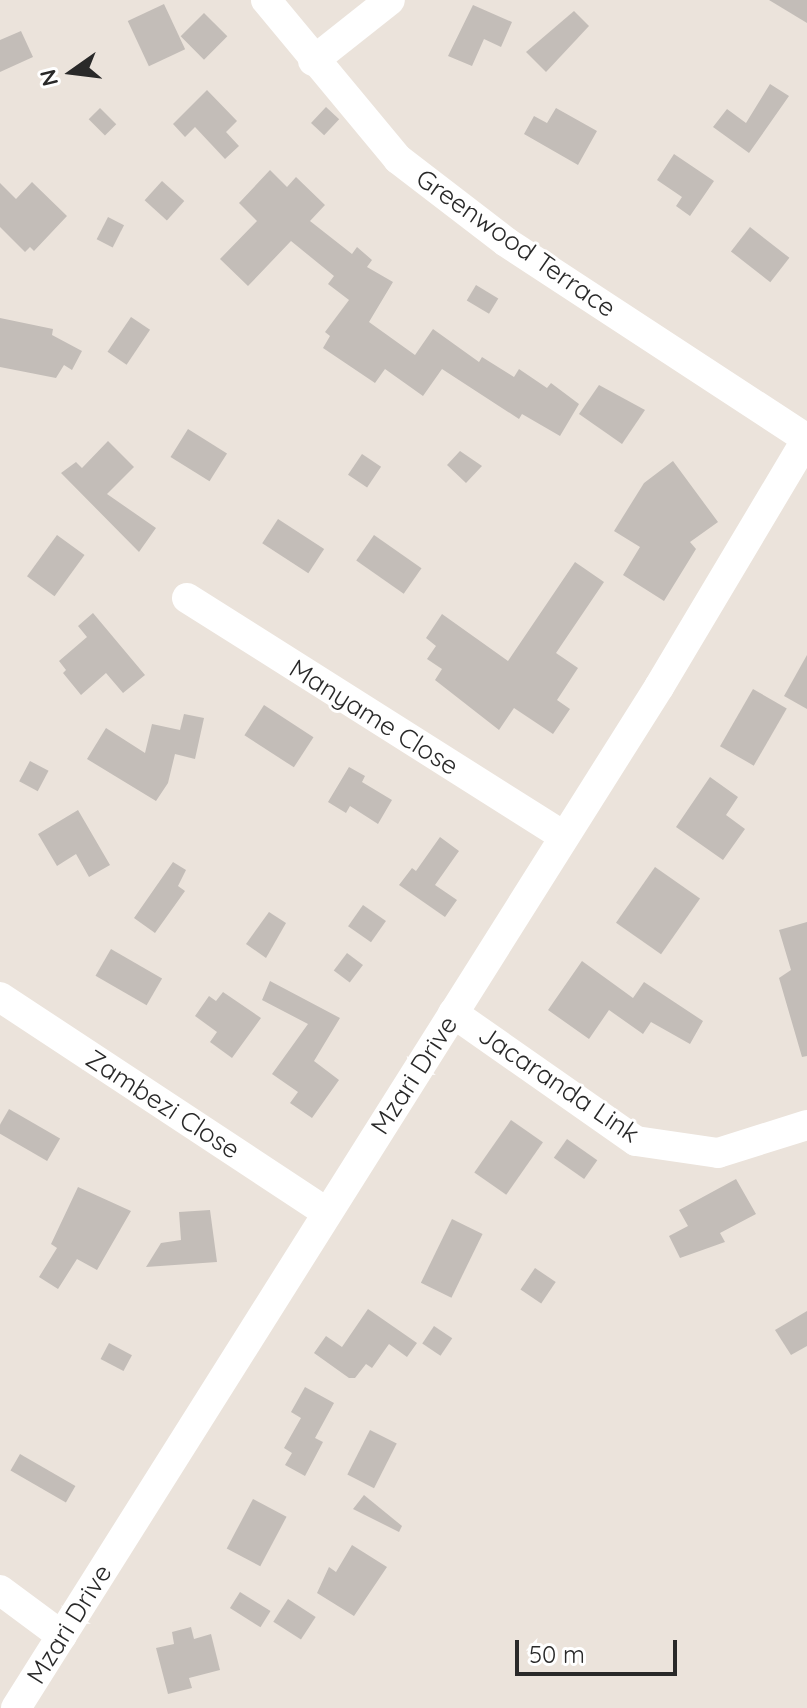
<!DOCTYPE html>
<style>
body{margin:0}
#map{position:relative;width:807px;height:1708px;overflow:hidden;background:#ebe3db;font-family:Quicksand,sans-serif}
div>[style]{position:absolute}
.building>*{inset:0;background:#c3bdb8;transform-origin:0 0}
.minor>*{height:30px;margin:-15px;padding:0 15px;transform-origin:15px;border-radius:15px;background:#fff}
span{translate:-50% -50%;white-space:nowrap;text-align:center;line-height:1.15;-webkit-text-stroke:6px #fff;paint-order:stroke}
.street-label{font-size:26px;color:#292929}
.north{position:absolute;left:32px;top:32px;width:80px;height:80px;-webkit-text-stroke:6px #fff;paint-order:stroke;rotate:256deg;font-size:22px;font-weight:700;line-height:32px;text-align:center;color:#292929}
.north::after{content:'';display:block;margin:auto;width:28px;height:36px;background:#292929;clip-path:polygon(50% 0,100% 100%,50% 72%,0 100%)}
.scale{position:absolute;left:515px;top:1640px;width:162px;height:36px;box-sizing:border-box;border:4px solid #292929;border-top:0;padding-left:10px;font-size:24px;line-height:28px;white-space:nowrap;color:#292929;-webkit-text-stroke:6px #fff;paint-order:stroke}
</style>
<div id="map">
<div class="building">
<div style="clip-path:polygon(769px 0,807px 0,807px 23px)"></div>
<div style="left:164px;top:4px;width:50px;height:40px;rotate:65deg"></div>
<div style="clip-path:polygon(473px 5px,512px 22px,501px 47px,484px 39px,472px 66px,448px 56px)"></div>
<div style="clip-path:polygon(574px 11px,589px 26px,546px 72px,526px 52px)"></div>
<div style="left:204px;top:13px;width:33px;height:33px;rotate:45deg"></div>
<div style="clip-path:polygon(21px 31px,33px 57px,0 72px,0 40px)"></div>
<div style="clip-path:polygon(770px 84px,789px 96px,749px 153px,713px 127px,727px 109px,746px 123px)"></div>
<div style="clip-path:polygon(207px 90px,237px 121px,226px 132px,239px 146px,225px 159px,195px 127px,185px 137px,173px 124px)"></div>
<div style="left:326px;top:107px;width:18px;height:22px;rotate:43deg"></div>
<div style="left:100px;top:108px;width:23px;height:16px;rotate:45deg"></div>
<div style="clip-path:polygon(556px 108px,597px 131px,578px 165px,524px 134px,534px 116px,547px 123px)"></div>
<div style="clip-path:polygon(674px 154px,714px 181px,690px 216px,676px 206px,682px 197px,657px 180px)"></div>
<div style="clip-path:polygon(270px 170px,287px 187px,296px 177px,325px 205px,310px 221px,352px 254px,357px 247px,372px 260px,367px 267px,393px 282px,369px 322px,415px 355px,433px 329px,479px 362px,482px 357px,514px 377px,519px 369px,547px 388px,551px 383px,579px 404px,560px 436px,522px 414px,519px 419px,442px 369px,423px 396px,385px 369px,375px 383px,323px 348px,330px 336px,325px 332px,349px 300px,328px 284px,334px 276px,291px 241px,248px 286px,220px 259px,257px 221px,239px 203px)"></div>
<div style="left:162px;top:181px;width:30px;height:26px;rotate:42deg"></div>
<div style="clip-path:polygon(32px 182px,67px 216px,34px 251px,30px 247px,25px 252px,0 227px,0 183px,16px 199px)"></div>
<div style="left:108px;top:217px;width:18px;height:25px;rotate:27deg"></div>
<div style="left:750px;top:227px;width:50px;height:31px;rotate:38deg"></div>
<div style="left:476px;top:285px;width:26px;height:18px;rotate:31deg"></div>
<div style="left:131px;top:317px;width:23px;height:42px;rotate:34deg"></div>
<div style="clip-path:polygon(0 318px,53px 329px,52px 335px,82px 351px,72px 370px,64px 365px,56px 378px,0 367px)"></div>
<div style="clip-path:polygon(599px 385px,645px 410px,622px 444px,579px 414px)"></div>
<div style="left:188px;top:429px;width:46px;height:33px;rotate:32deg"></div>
<div style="clip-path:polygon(108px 441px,134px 467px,107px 494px,156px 528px,139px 552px,61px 473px,76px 462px,82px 468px)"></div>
<div style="clip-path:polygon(460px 451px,482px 466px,466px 483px,447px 465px)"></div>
<div style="left:362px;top:454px;width:23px;height:25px;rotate:34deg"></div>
<div style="clip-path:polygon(673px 461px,718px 522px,690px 542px,696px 549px,664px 601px,623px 575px,640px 547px,614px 531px,644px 483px)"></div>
<div style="left:278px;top:519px;width:55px;height:29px;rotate:33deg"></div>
<div style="left:57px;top:535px;width:34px;height:51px;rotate:36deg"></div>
<div style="left:374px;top:535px;width:58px;height:31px;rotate:35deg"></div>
<div style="clip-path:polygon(575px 562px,604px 582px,556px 653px,578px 668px,557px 700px,570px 709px,553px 734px,514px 708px,499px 730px,435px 680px,442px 669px,427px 659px,436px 646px,426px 638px,442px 614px,508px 661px)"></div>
<div style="clip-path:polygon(93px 613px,145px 675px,123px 693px,106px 673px,81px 695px,63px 673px,66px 670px,59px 661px,87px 637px,78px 626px)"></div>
<div style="clip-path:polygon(807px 655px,807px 709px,784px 696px)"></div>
<div style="left:753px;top:689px;width:39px;height:66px;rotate:30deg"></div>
<div style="left:264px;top:705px;width:59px;height:36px;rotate:33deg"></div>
<div style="clip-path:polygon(184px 714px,204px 718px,195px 759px,175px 754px,168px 783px,156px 801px,87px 759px,106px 728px,145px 753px,152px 724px,180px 730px)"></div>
<div style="left:30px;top:761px;width:21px;height:23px;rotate:28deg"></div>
<div style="clip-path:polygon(349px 767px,365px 776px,362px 782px,392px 800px,378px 824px,350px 806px,346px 813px,328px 802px)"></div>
<div style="clip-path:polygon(710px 777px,738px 797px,726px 815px,745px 829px,723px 860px,676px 827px)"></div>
<div style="clip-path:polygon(78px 810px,110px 865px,89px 877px,76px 854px,57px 866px,38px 834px)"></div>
<div style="clip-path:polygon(440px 837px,459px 851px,435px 885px,457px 900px,445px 917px,399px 885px,412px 868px,416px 871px)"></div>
<div style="clip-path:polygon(173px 862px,186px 870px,178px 886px,185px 891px,155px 933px,134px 918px)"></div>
<div style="left:655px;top:867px;width:55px;height:68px;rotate:35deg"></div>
<div style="left:363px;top:905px;width:28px;height:26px;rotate:35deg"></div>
<div style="clip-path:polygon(269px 912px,286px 923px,266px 958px,246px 944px)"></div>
<div style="clip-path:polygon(807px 922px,807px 1056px,802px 1057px,779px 978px,791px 970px,779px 930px)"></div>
<div style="left:111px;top:949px;width:59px;height:31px;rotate:30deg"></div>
<div style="left:347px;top:953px;width:20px;height:22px;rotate:37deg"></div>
<div style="clip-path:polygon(582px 961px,633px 998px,644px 982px,703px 1021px,690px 1044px,651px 1022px,643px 1034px,609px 1010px,589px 1039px,548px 1010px)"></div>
<div style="clip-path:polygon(270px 981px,340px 1018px,314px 1061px,339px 1080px,312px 1118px,290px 1103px,298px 1092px,272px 1074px,308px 1024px,262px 1000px)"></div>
<div style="clip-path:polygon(223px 992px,261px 1018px,232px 1058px,210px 1042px,217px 1032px,195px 1016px,209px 996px,216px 1001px)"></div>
<div style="left:9px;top:1109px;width:59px;height:26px;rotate:30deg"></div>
<div style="left:511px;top:1120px;width:39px;height:64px;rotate:35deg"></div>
<div style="left:567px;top:1139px;width:37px;height:23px;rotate:35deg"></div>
<div style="clip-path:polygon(736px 1179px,756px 1214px,720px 1233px,725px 1242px,680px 1258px,669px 1236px,688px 1226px,679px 1210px)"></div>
<div style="clip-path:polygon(78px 1187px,131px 1211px,97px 1270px,77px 1259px,58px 1289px,39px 1277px,57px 1248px,51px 1244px)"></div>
<div style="clip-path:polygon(210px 1210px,217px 1262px,146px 1267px,161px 1243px,181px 1240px,179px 1212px)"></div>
<div style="left:452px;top:1219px;width:34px;height:71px;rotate:26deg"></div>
<div style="left:535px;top:1268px;width:25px;height:26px;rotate:34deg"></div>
<div style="clip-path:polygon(368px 1309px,417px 1343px,407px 1357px,389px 1344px,372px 1368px,366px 1364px,355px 1378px,349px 1378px,314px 1353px,326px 1336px,342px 1347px)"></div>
<div style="clip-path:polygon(807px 1311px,807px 1346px,791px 1355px,775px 1330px)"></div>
<div style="left:434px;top:1326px;width:22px;height:21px;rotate:34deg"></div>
<div style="left:109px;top:1343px;width:26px;height:18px;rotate:28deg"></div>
<div style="clip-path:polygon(305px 1387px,334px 1403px,315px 1438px,323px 1442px,305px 1476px,285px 1465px,292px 1453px,284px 1448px,301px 1418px,291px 1412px)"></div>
<div style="left:370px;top:1430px;width:30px;height:50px;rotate:27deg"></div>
<div style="left:20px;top:1454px;width:64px;height:19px;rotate:30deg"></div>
<div style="clip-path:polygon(364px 1495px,402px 1526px,399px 1532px,353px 1509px)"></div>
<div style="left:253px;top:1499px;width:38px;height:56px;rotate:28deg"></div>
<div style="clip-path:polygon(352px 1545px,387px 1567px,354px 1616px,317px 1593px,329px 1567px,336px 1572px)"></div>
<div style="left:240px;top:1592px;width:36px;height:19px;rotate:32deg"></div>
<div style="left:288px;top:1599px;width:33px;height:27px;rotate:33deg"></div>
<div style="clip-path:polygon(191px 1627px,194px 1639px,211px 1634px,220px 1670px,189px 1678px,192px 1688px,168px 1694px,156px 1648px,174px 1644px,172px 1632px)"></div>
</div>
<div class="minor">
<div style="left:266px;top:0;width:207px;rotate:50.3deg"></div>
<div style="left:398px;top:159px;width:136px;rotate:37.5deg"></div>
<div style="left:506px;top:242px;width:360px;rotate:33.2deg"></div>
<div style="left:313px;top:61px;width:98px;rotate:-38.4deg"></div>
<div style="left:187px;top:598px;width:444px;rotate:32.3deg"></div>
<div style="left:0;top:997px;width:391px;rotate:33.4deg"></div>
<div style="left:453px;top:1013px;width:223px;rotate:35deg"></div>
<div style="left:636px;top:1141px;width:83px;rotate:8.3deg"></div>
<div style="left:718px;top:1153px;width:93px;rotate:-17.5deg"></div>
<div style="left:0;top:1590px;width:77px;rotate:36.6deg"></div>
<div style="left:16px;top:1708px;width:1207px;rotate:-57.8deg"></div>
<div style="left:659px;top:687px;width:289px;rotate:-59.2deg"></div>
</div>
<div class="street-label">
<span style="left:516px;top:243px;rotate:35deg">Greenwood Terrace</span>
<span style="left:374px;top:717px;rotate:32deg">Manyame Close</span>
<span style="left:414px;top:1075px;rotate:-57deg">Mzari Drive</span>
<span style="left:559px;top:1084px;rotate:34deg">Jacaranda Link</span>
<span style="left:163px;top:1104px;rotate:33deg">Zambezi Close</span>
<span style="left:69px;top:1624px;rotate:-58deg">Mzari Drive</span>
</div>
<div class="north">N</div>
<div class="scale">50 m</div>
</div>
